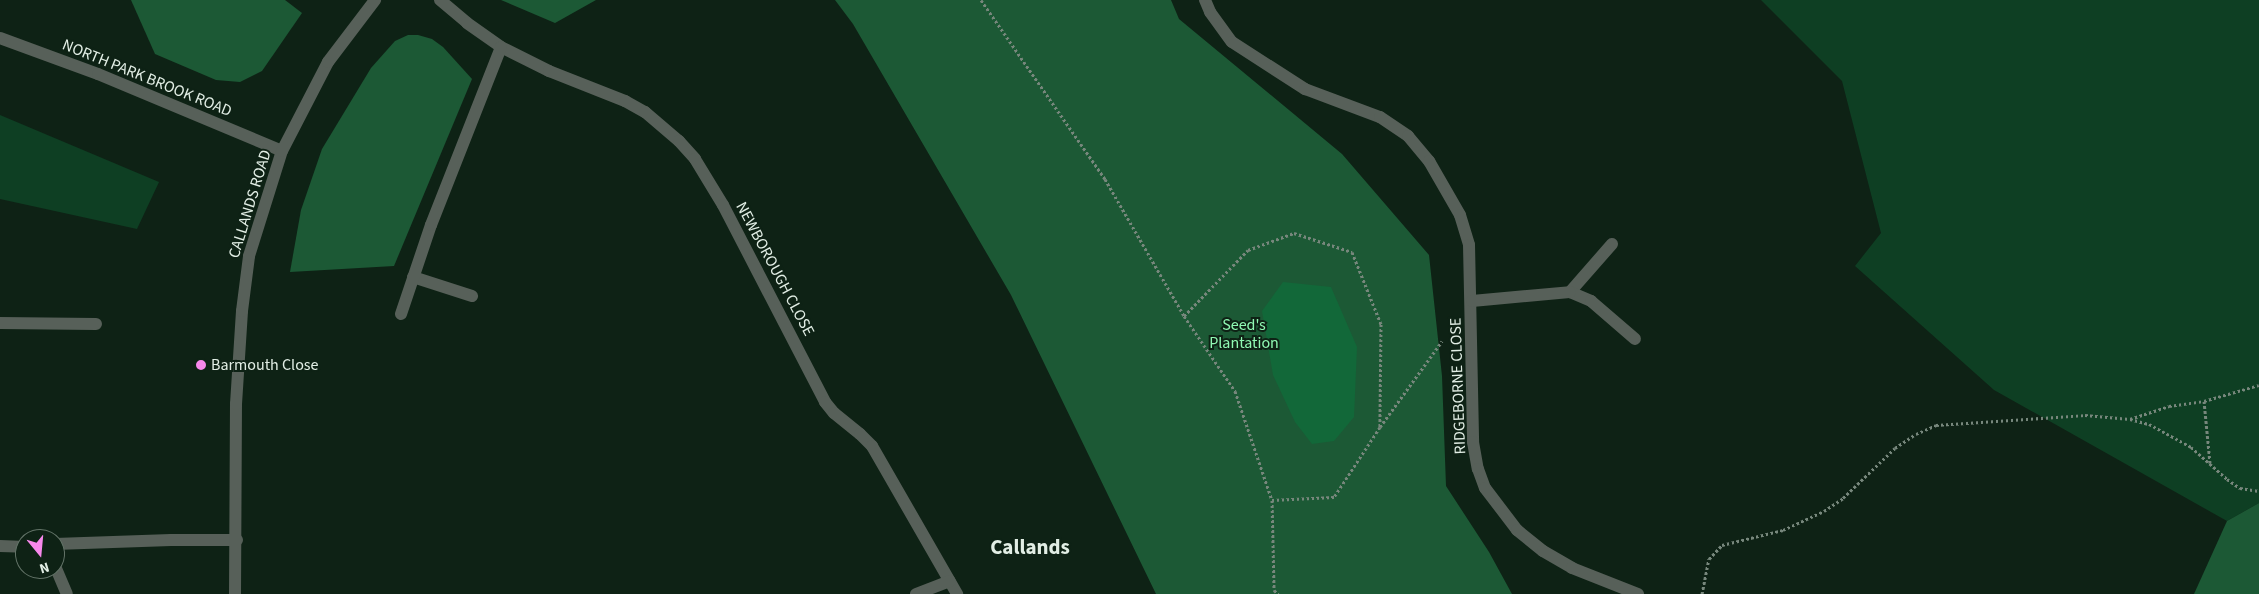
<!DOCTYPE html>
<style>
body{margin:0}
#map{position:relative;width:2259px;height:594px;overflow:hidden;background:#0e2215;font-family:"Source Sans 3",sans-serif}
div>[style]{position:absolute}
.green>*{inset:0;background:#0e3f23}
.forest>*{inset:0;background:#1c5935}
.water>*{inset:0;background:#126839}
.path>*{height:3px;margin-top:-1.5px;transform-origin:0;background:repeating-linear-gradient(90deg,#77877c 0 2.5px,transparent 0 5px)}
.minor>*{height:12px;margin:-6px;padding:0 6px;transform-origin:6px;border-radius:6px;background:#576059}
.dots>*{width:14px;height:14px;translate:-50% -50%;box-sizing:border-box;border:2px solid #0e2215;border-radius:50%}
span{translate:-50% -50%;white-space:nowrap;text-align:center;line-height:1.15;-webkit-text-stroke:4px #0e2215;paint-order:stroke}
.street-label{font-size:16px;color:#e2eee5}
.park-label{font-size:16px;color:#90f9b3}
.poi-label{font-size:16px;color:#e2eee5}
.left{translate:0 -50%;text-align:left}
.district-label{font-size:21px;color:#e2eee5;font-weight:700}
.north{position:absolute;left:15px;top:529px;width:50px;height:50px;box-sizing:border-box;background:#0e2215;border:1px solid #637468;border-radius:50%;rotate:163deg;font-size:14px;font-weight:700;line-height:20px;text-align:center;color:#e2eee5}
.north::after{content:'';display:block;margin:auto;width:18px;height:22px;background:#f788eb;clip-path:polygon(50% 0,100% 100%,50% 72%,0 100%)}
</style>
<div id="map">
<div class="green">
<div style="clip-path:polygon(1761px 0,2259px 0,2259px 503px,2227px 521px,1994px 390px,1855px 266px,1881px 233px,1842px 81px)"></div>
<div style="clip-path:polygon(0 115px,159px 182px,137px 229px,0 199px)"></div>
</div>
<div class="forest">
<div style="clip-path:polygon(131px 0,285px 0,302px 13px,262px 71px,240px 82px,216px 80px,155px 54px)"></div>
<div style="clip-path:polygon(501px 0,596px 0,555px 23px)"></div>
<div style="clip-path:polygon(835px 0,1171px 0,1179px 19px,1342px 154px,1429px 255px,1442px 376px,1446px 486px,1489px 552px,1512px 594px,1156px 594px,1011px 295px,853px 24px)"></div>
<div style="clip-path:polygon(408px 35px,418px 35px,432px 39px,443px 47px,472px 79px,394px 266px,290px 272px,301px 210px,322px 149px,371px 68px,395px 41px)"></div>
<div style="clip-path:polygon(2259px 503px,2259px 594px,2194px 594px,2227px 521px)"></div>
</div>
<div class="water">
<div style="clip-path:polygon(1283px 282px,1331px 287px,1357px 347px,1354px 417px,1334px 441px,1312px 444px,1295px 422px,1273px 375px,1262px 311px)"></div>
</div>
<div class="path">
<div style="left:981px;top:0;width:218px;rotate:55.3deg"></div>
<div style="left:1105px;top:179px;width:158px;rotate:60deg"></div>
<div style="left:1184px;top:316px;width:91px;rotate:55.8deg"></div>
<div style="left:1235px;top:391px;width:115px;rotate:71.3deg"></div>
<div style="left:1272px;top:500px;width:90px;rotate:88.7deg"></div>
<div style="left:1274px;top:590px;width:6px;rotate:45deg"></div>
<div style="left:1184px;top:316px;width:92px;rotate:-45.9deg"></div>
<div style="left:1248px;top:250px;width:49px;rotate:-20.3deg"></div>
<div style="left:1294px;top:233px;width:61px;rotate:18.1deg"></div>
<div style="left:1352px;top:252px;width:78px;rotate:68.1deg"></div>
<div style="left:1381px;top:324px;width:103px;rotate:90.6deg"></div>
<div style="left:1380px;top:427px;width:84px;rotate:123.3deg"></div>
<div style="left:1334px;top:497px;width:62px;rotate:177.2deg"></div>
<div style="left:2130px;top:419px;width:41px;rotate:-18.4deg"></div>
<div style="left:2169px;top:406px;width:35px;rotate:-8deg"></div>
<div style="left:1380px;top:427px;width:106px;rotate:-54.2deg"></div>
<div style="left:2210px;top:463px;width:62px;rotate:-95.5deg"></div>
<div style="left:2204px;top:401px;width:57px;rotate:-16.2deg"></div>
<div style="left:1702px;top:594px;width:36px;rotate:-79deg"></div>
<div style="left:1709px;top:559px;width:19px;rotate:-47deg"></div>
<div style="left:1722px;top:545px;width:63px;rotate:-13.8deg"></div>
<div style="left:1783px;top:530px;width:45px;rotate:-24.9deg"></div>
<div style="left:1824px;top:511px;width:23px;rotate:-34deg"></div>
<div style="left:1843px;top:498px;width:72px;rotate:-43.9deg"></div>
<div style="left:1895px;top:448px;width:25px;rotate:-34deg"></div>
<div style="left:1916px;top:434px;width:22px;rotate:-24deg"></div>
<div style="left:1936px;top:425px;width:149px;rotate:-3.8deg"></div>
<div style="left:2085px;top:415px;width:45px;rotate:5.1deg"></div>
<div style="left:2130px;top:419px;width:20px;rotate:15deg"></div>
<div style="left:2149px;top:424px;width:48px;rotate:28.7deg"></div>
<div style="left:2191px;top:447px;width:48px;rotate:41.6deg"></div>
<div style="left:2227px;top:479px;width:16px;rotate:35deg"></div>
<div style="left:2240px;top:488px;width:19px;rotate:9deg"></div>
</div>
<div class="minor">
<div style="left:440px;top:0;width:35px;rotate:40deg"></div>
<div style="left:467px;top:23px;width:42px;rotate:35.2deg"></div>
<div style="left:501px;top:47px;width:54px;rotate:26.6deg"></div>
<div style="left:549px;top:71px;width:82px;rotate:21.5deg"></div>
<div style="left:625px;top:101px;width:23px;rotate:29deg"></div>
<div style="left:645px;top:112px;width:45px;rotate:40.5deg"></div>
<div style="left:679px;top:141px;width:24px;rotate:48deg"></div>
<div style="left:695px;top:159px;width:54px;rotate:58.7deg"></div>
<div style="left:723px;top:205px;width:222px;rotate:62.6deg"></div>
<div style="left:825px;top:402px;width:14px;rotate:51deg"></div>
<div style="left:834px;top:413px;width:33px;rotate:39deg"></div>
<div style="left:860px;top:434px;width:17px;rotate:45deg"></div>
<div style="left:872px;top:446px;width:171px;rotate:60.1deg"></div>
<div style="left:1205px;top:0;width:13px;rotate:67deg"></div>
<div style="left:1210px;top:12px;width:37px;rotate:54deg"></div>
<div style="left:1232px;top:42px;width:87px;rotate:32.8deg"></div>
<div style="left:1305px;top:89px;width:80px;rotate:20.5deg"></div>
<div style="left:1380px;top:117px;width:34px;rotate:34deg"></div>
<div style="left:1408px;top:136px;width:33px;rotate:50deg"></div>
<div style="left:1429px;top:161px;width:62px;rotate:60.1deg"></div>
<div style="left:1460px;top:215px;width:31px;rotate:73deg"></div>
<div style="left:1469px;top:245px;width:197px;rotate:88.8deg"></div>
<div style="left:1473px;top:442px;width:27px;rotate:80deg"></div>
<div style="left:1478px;top:469px;width:20px;rotate:70deg"></div>
<div style="left:1485px;top:488px;width:53px;rotate:52.7deg"></div>
<div style="left:1517px;top:530px;width:33px;rotate:39deg"></div>
<div style="left:1543px;top:551px;width:34px;rotate:30deg"></div>
<div style="left:1572px;top:568px;width:71px;rotate:21.5deg"></div>
<div style="left:0;top:38px;width:104px;rotate:20.2deg"></div>
<div style="left:98px;top:74px;width:199px;rotate:22.7deg"></div>
<div style="left:1612px;top:244px;width:64px;rotate:131.2deg"></div>
<div style="left:1570px;top:292px;width:23px;rotate:23deg"></div>
<div style="left:1591px;top:301px;width:58px;rotate:40.8deg"></div>
<div style="left:413px;top:277px;width:62px;rotate:17.9deg"></div>
<div style="left:1472px;top:301px;width:98px;rotate:-5.2deg"></div>
<div style="left:401px;top:314px;width:94px;rotate:-71.4deg"></div>
<div style="left:431px;top:225px;width:191px;rotate:-68.5deg"></div>
<div style="left:0;top:323px;width:96px;rotate:0.6deg"></div>
<div style="left:55px;top:544px;width:116px;rotate:-2deg"></div>
<div style="left:171px;top:540px;width:66px"></div>
<div style="left:0;top:546px;width:25px;rotate:2deg"></div>
<div style="left:55px;top:566px;width:30px;rotate:67deg"></div>
<div style="left:235px;top:594px;width:190px;rotate:-89.7deg"></div>
<div style="left:236px;top:404px;width:93px;rotate:-86.3deg"></div>
<div style="left:242px;top:311px;width:55px;rotate:-82.7deg"></div>
<div style="left:249px;top:256px;width:110px;rotate:-72.6deg"></div>
<div style="left:282px;top:151px;width:100px;rotate:-62.7deg"></div>
<div style="left:328px;top:62px;width:78px;rotate:-52.8deg"></div>
<div style="left:916px;top:594px;width:36px;rotate:-21deg"></div>
</div>
<div class="dots">
<div style="left:201px;top:365px;background:#f788eb"></div>
</div>
<div class="street-label">
<span style="left:147px;top:78px;rotate:22deg">NORTH PARK BROOK ROAD</span>
<span style="left:250px;top:204px;rotate:-73deg">CALLANDS ROAD</span>
<span style="left:775px;top:269px;rotate:62deg">NEWBOROUGH CLOSE</span>
<span style="left:1458px;top:386px;rotate:-92deg">RIDGEBORNE CLOSE</span>
</div>
<div class="park-label">
<span style="left:1244px;top:334px">Seed's<br>Plantation</span>
</div>
<div class="poi-label">
<span class="left" style="left:211px;top:365px">Barmouth Close</span>
</div>
<div class="district-label">
<span style="left:1030px;top:547px">Callands</span>
</div>
<div class="north">N</div>
</div>
